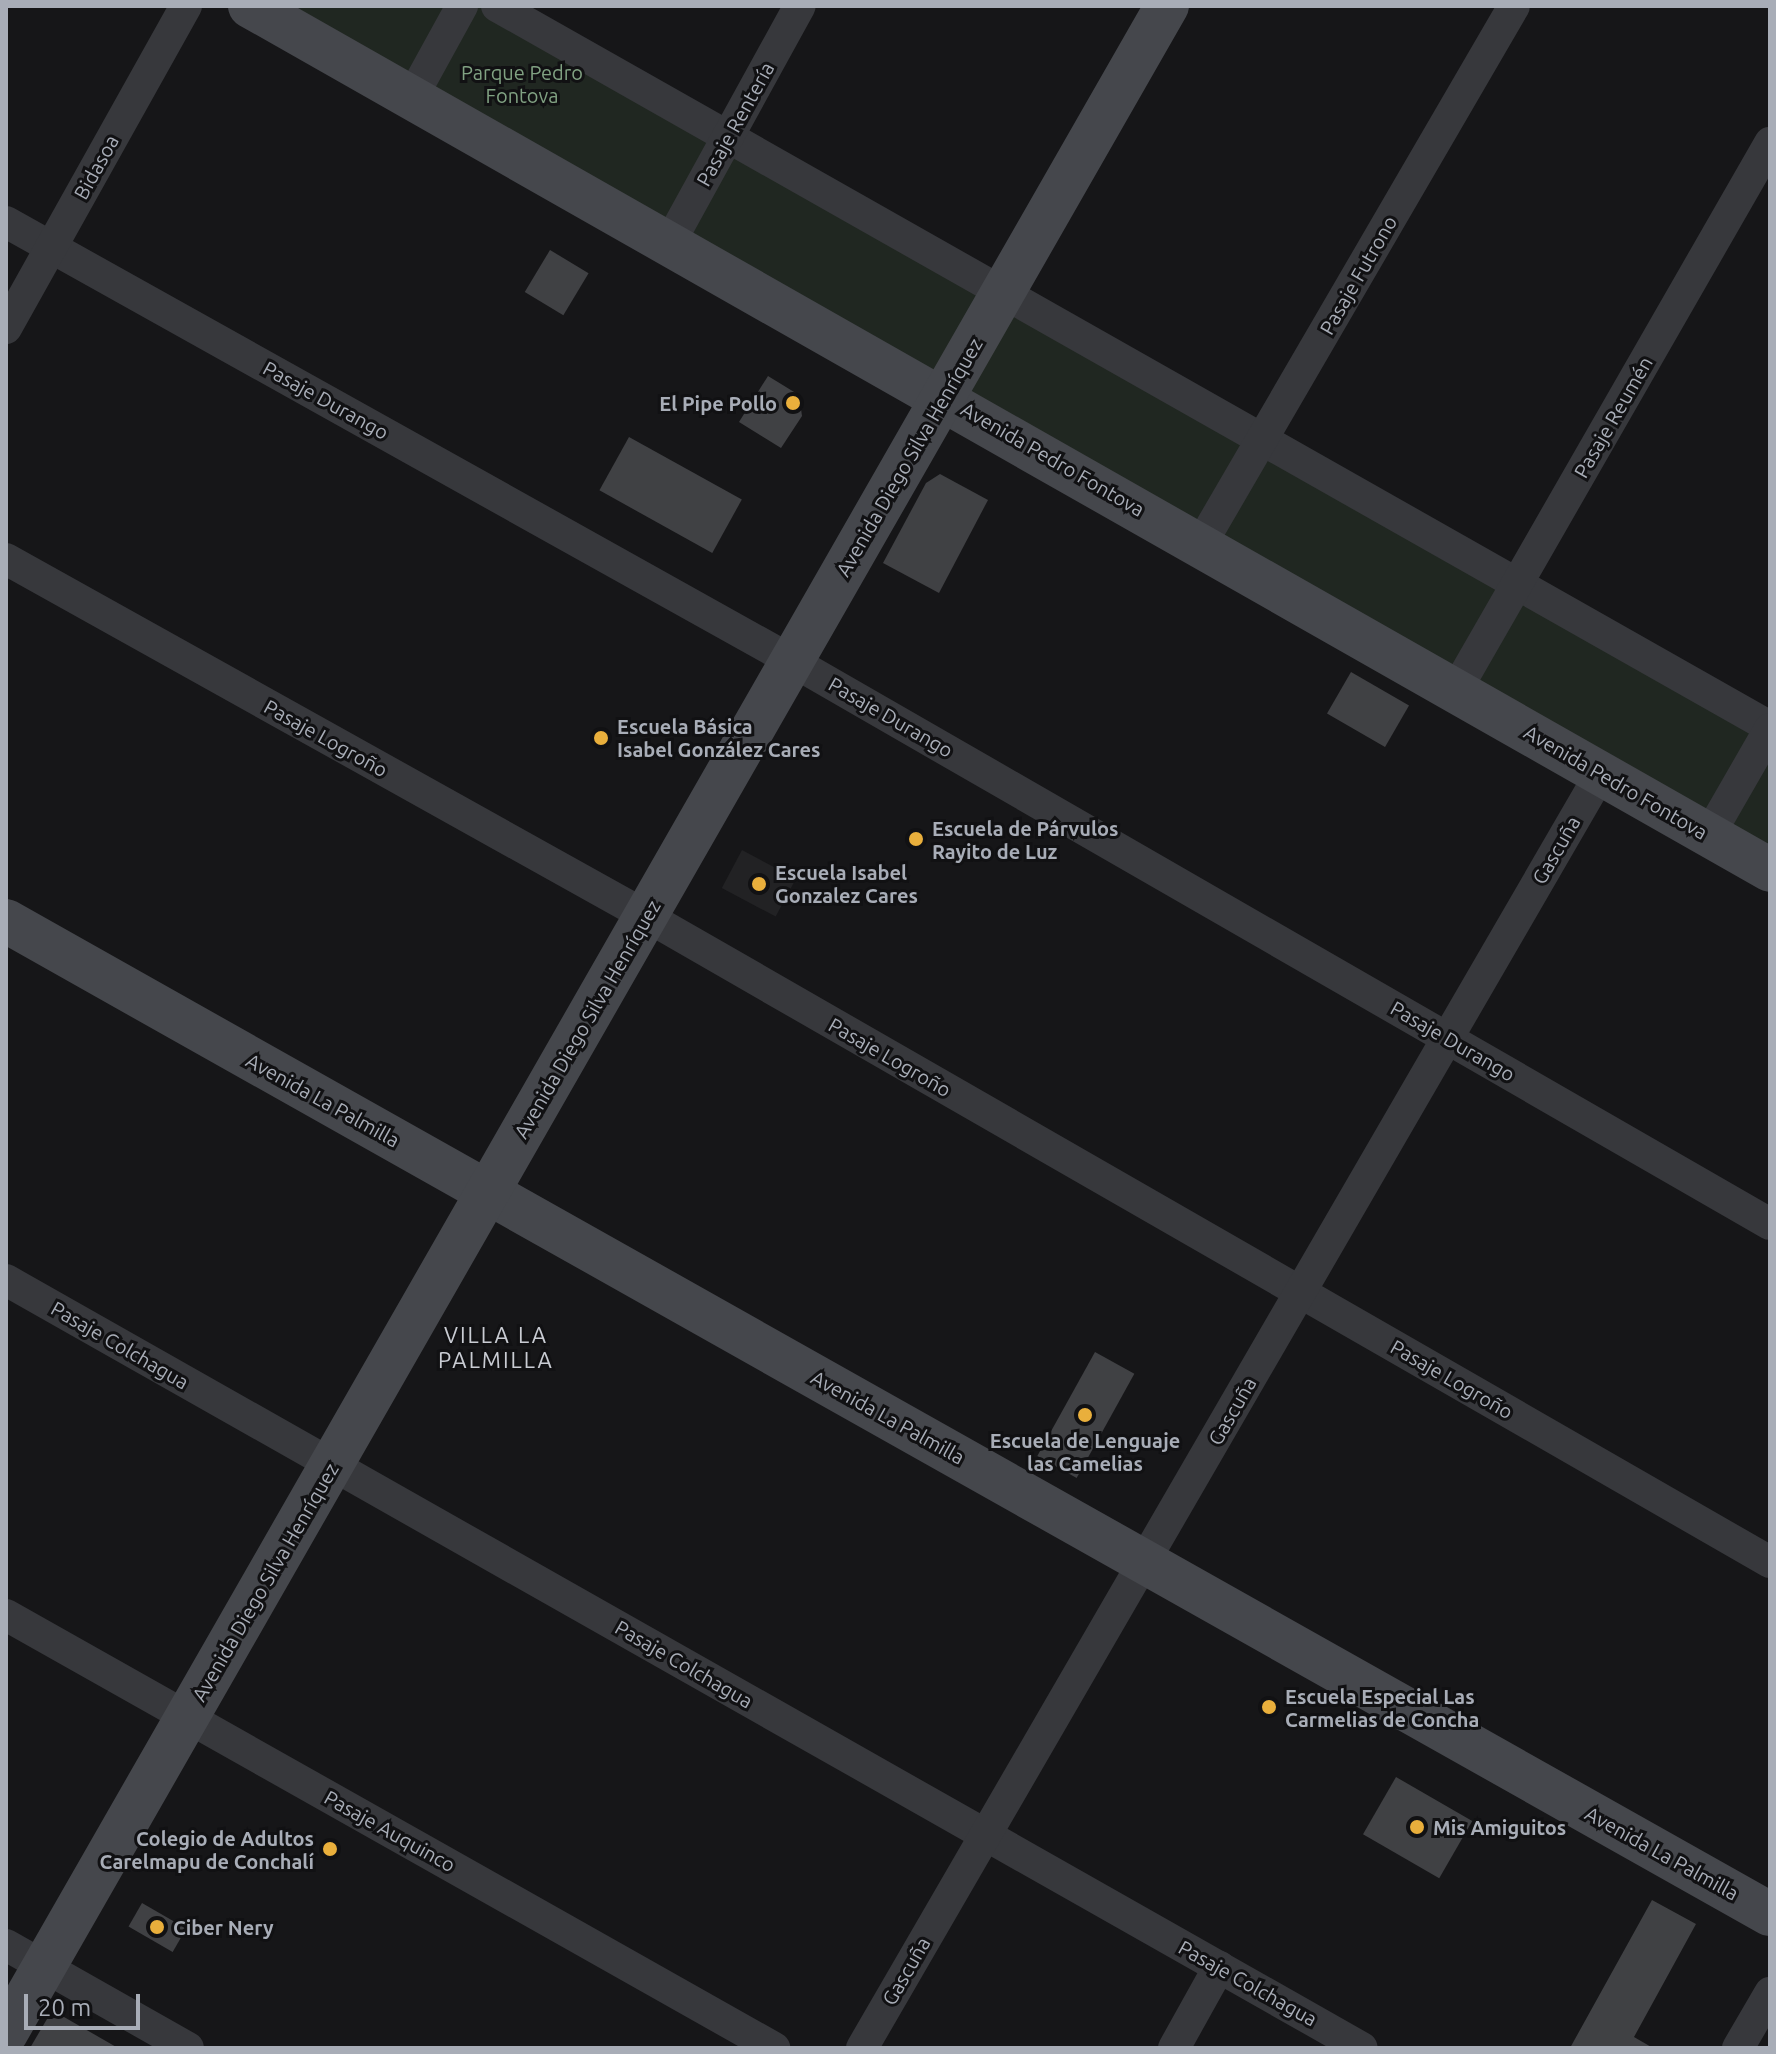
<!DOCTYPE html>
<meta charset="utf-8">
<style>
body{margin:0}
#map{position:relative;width:1776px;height:2054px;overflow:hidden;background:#161618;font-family:Ubuntu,sans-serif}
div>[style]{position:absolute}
.built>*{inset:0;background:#222224;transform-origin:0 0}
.green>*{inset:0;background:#202721}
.building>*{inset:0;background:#404144;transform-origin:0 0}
.street>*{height:32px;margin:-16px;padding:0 16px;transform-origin:16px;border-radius:16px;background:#37383c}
.secondary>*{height:44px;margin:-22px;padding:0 22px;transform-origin:22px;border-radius:22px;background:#45474c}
.dots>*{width:22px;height:22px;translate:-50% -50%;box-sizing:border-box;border:4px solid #111113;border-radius:50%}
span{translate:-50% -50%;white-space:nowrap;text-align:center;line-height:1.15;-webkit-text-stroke:6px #111113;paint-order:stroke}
.park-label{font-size:20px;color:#80a182}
.street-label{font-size:20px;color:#a8adb7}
.poi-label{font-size:20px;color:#a8adb7;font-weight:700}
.right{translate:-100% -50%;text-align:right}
.left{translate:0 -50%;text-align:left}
.neighbourhood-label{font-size:22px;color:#c9ccd3;letter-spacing:2px}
.frame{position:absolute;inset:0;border:8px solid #a8adb7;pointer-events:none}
.scale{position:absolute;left:24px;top:1994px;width:116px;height:36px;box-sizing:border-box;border:4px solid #a8adb7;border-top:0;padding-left:10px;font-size:24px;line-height:28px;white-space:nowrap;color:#a8adb7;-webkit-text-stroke:6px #111113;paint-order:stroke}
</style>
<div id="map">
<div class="built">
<div style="left:742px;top:850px;width:61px;height:43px;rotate:28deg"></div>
</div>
<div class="green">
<div style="clip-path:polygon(283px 6px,483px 6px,1770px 736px,1770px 846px)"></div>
</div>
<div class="building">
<div style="left:550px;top:250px;width:45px;height:49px;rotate:31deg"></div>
<div style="clip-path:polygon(768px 376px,799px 395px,802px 416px,781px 448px,739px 422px)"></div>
<div style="left:629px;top:437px;width:129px;height:61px;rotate:29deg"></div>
<div style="clip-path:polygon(940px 474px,988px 500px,939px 593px,883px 563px,926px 483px)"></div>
<div style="left:1351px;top:672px;width:67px;height:48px;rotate:30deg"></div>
<div style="left:1095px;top:1352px;width:45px;height:119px;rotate:29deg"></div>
<div style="left:1396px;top:1777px;width:88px;height:66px;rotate:30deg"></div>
<div style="clip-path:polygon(1652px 1900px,1696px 1924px,1634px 2037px,1653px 2048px,1570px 2048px)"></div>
<div style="left:142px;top:1903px;width:51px;height:27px;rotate:30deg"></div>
<div style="clip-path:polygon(64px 2017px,118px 2048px,30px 2048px,47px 2019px)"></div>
</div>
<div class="street">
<div style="left:497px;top:6px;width:1463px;rotate:29.53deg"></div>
<div style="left:412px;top:97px;width:104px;rotate:-61.2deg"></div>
<div style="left:6px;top:222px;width:900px;rotate:29.18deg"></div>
<div style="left:792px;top:661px;width:1128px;rotate:29.93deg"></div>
<div style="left:670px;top:242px;width:269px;rotate:-61.2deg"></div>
<div style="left:6px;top:328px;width:369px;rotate:-60.8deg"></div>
<div style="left:1201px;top:544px;width:622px;rotate:-59.81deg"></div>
<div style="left:6px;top:559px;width:733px;rotate:29.15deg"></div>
<div style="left:646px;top:916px;width:1296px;rotate:29.89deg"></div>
<div style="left:1456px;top:690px;width:631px;rotate:-60.14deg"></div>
<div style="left:1709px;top:835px;width:122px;rotate:-60.1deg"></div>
<div style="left:6px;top:1280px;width:1558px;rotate:29.53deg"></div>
<div style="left:6px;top:1615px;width:882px;rotate:29.41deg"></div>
<div style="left:6px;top:1945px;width:209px;rotate:29.5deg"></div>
<div style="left:862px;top:2048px;width:1474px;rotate:-59.9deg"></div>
<div style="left:1174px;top:2048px;width:93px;rotate:-60.9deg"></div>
<div style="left:1738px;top:2048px;width:64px;rotate:-59.8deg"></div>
</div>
<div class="secondary">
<div style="left:250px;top:6px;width:1748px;rotate:29.61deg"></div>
<div style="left:6px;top:921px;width:2024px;rotate:29.38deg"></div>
<div style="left:6px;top:2033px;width:2336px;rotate:-60.2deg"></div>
</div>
<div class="dots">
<div style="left:793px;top:403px;background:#e9af3c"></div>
<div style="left:601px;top:738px;background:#e9af3c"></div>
<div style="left:916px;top:839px;background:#e9af3c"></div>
<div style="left:759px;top:884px;background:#e9af3c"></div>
<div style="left:1085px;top:1415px;background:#e9af3c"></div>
<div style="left:1269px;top:1707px;background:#e9af3c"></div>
<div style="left:1417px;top:1827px;background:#e9af3c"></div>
<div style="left:330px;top:1849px;background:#e9af3c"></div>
<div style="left:157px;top:1927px;background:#e9af3c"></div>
</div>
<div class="park-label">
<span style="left:522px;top:84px">Parque Pedro<br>Fontova</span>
</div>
<div class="street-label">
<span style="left:735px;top:124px;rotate:-61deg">Pasaje Rentería</span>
<span style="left:96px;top:167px;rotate:-61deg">Bidasoa</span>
<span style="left:1358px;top:275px;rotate:-60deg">Pasaje Futrono</span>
<span style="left:326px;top:400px;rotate:29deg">Pasaje Durango</span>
<span style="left:1613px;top:417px;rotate:-60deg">Pasaje Reumén</span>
<span style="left:909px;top:457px;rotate:-60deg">Avenida Diego Silva Henríquez</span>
<span style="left:1053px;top:459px;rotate:30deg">Avenida Pedro Fontova</span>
<span style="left:891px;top:717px;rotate:30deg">Pasaje Durango</span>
<span style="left:326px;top:738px;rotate:29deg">Pasaje Logroño</span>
<span style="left:1616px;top:782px;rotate:30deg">Avenida Pedro Fontova</span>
<span style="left:1556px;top:850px;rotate:-60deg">Gascuña</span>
<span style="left:587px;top:1019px;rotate:-60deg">Avenida Diego Silva Henríquez</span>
<span style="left:1453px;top:1041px;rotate:30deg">Pasaje Durango</span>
<span style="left:890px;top:1057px;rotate:30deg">Pasaje Logroño</span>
<span style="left:323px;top:1100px;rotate:29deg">Avenida La Palmilla</span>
<span style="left:120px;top:1345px;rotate:30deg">Pasaje Colchagua</span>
<span style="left:1452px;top:1379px;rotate:30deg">Pasaje Logroño</span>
<span style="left:1232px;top:1411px;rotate:-60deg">Gascuña</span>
<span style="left:888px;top:1417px;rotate:29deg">Avenida La Palmilla</span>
<span style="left:265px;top:1582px;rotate:-60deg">Avenida Diego Silva Henríquez</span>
<span style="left:684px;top:1664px;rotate:30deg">Pasaje Colchagua</span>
<span style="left:390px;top:1831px;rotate:29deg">Pasaje Auquinco</span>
<span style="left:1662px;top:1853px;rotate:29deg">Avenida La Palmilla</span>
<span style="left:906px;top:1971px;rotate:-60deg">Gascuña</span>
<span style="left:1248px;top:1983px;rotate:29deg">Pasaje Colchagua</span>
</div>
<div class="poi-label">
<span class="right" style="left:777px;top:403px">El Pipe Pollo</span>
<span class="left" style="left:617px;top:738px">Escuela Básica<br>Isabel González Cares</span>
<span class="left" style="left:932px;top:840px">Escuela de Párvulos<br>Rayito de Luz</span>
<span class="left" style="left:775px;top:884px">Escuela Isabel<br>Gonzalez Cares</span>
<span style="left:1085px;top:1452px">Escuela de Lenguaje<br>las Camelias</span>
<span class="left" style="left:1285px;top:1708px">Escuela Especial Las<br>Carmelias de Concha</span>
<span class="left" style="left:1433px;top:1827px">Mis Amiguitos</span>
<span class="right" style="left:314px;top:1850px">Colegio de Adultos<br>Carelmapu de Conchalí</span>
<span class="left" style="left:173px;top:1927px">Ciber Nery</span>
</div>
<div class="neighbourhood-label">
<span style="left:496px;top:1347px">VILLA LA<br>PALMILLA</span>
</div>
<div class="frame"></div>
<div class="scale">20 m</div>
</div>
